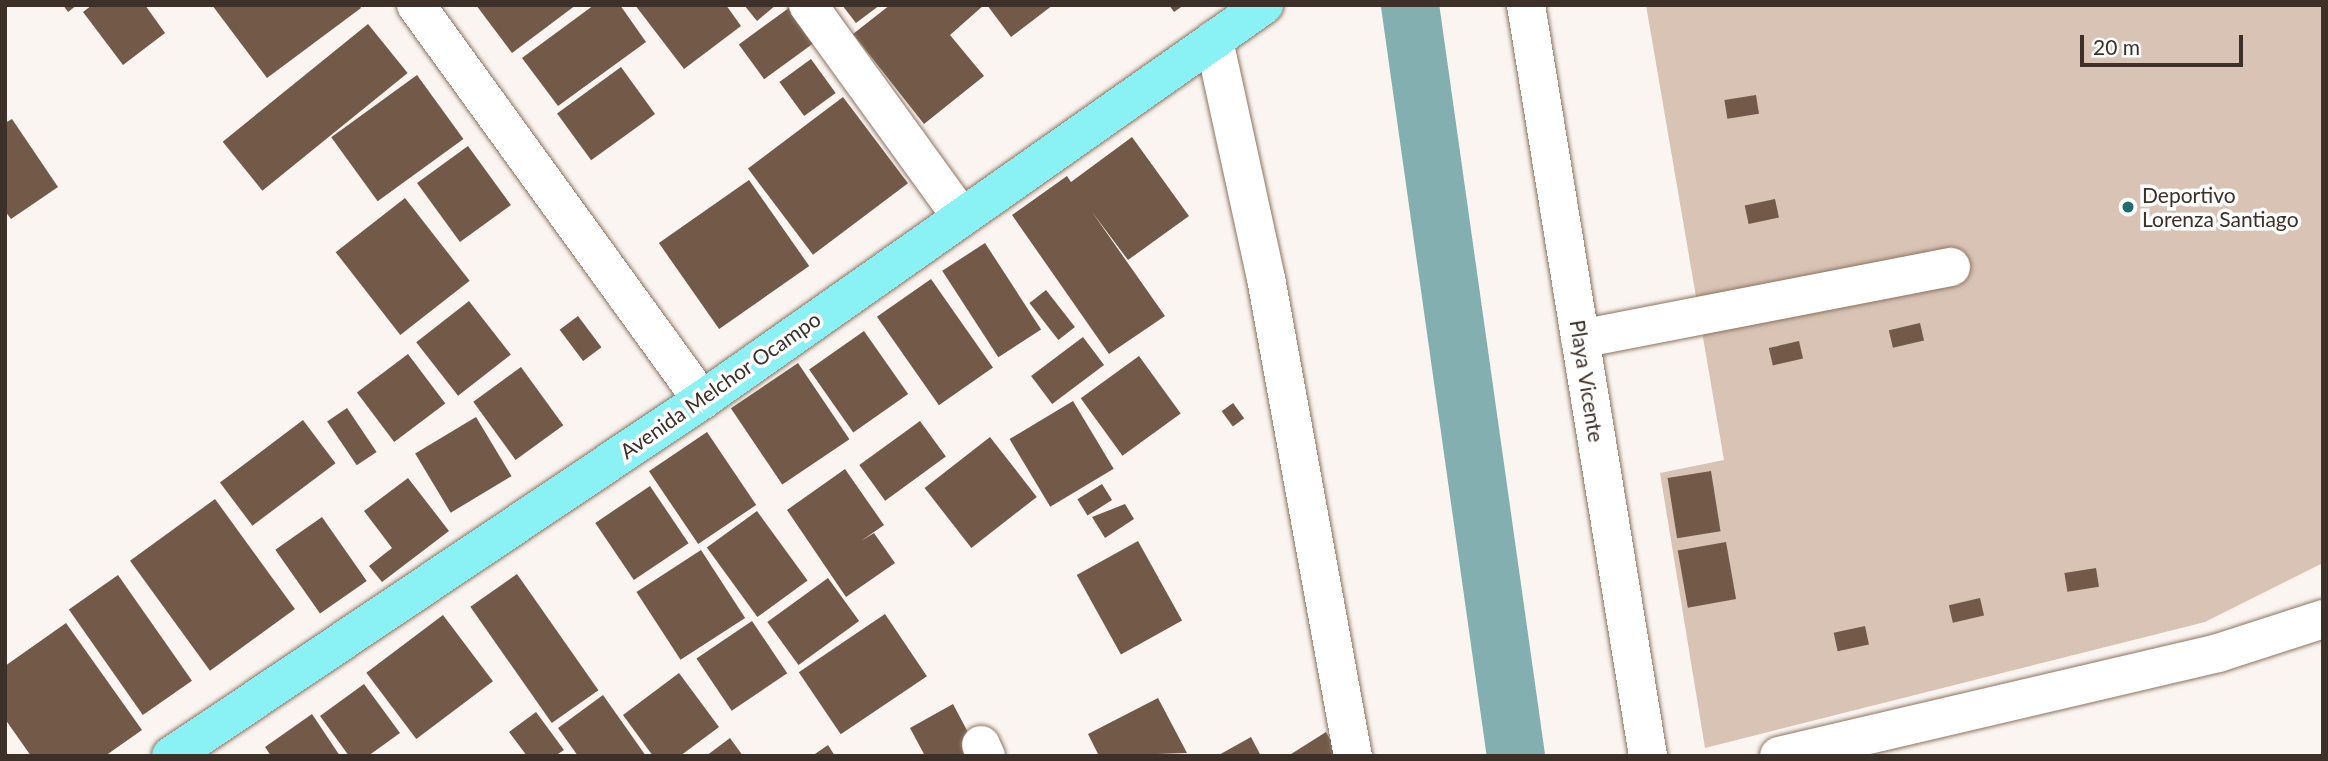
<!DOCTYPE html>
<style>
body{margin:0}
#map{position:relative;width:2328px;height:761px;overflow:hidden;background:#fbf5f1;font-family:Lato,sans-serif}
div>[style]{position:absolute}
.green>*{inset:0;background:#d8c3b5}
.canal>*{height:58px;margin:-29px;padding:0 29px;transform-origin:29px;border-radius:29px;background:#84afb1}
.building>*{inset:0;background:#735a48;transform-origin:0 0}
.roads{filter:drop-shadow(0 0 2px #8d7360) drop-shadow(0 0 2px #8d7360)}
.minor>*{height:38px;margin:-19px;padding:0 19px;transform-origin:19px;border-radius:19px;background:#fff}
.major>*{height:38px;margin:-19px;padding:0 19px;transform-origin:19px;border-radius:19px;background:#8af1f5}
.dots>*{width:19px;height:19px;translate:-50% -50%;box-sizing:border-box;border:4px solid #fff;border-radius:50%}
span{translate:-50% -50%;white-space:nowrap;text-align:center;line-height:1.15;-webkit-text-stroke:7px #fff;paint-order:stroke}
.poi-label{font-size:21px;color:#3c3028}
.left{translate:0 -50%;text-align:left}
.street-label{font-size:21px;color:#3c3028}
.frame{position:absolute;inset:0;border:7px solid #3c3028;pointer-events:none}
.scale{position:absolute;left:2080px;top:35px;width:163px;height:32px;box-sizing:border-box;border:4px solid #3c3028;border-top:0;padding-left:9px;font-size:21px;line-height:24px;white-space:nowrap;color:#3c3028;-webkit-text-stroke:5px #fff;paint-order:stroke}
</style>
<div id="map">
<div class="green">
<div style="clip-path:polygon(1646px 5px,2323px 5px,2323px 563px,2205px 622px,1705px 748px,1660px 473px,1724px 460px)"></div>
</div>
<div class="canal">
<div style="left:1410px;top:5px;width:758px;rotate:81.97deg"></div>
</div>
<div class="building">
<div style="clip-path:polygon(63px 5px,77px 5px,68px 12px)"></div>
<div style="clip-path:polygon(92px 5px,145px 5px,165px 33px,123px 65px,83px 12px)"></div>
<div style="clip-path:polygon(212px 5px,359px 5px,361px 8px,267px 78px)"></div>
<div style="clip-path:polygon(476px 5px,576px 5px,512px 53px)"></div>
<div style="clip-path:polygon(594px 5px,620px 5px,646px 42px,558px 106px,522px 58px)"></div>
<div style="clip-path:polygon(635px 5px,726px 5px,741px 26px,684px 69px)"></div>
<div style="clip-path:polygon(744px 5px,776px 5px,757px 21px)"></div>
<div style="left:793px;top:5px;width:43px;height:67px;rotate:54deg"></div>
<div style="clip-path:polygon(842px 5px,880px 5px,856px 23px)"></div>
<div style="clip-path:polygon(890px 5px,984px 5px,950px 35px,984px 76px,924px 124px,853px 34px)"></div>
<div style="clip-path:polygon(987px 5px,1053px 5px,1011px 37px)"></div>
<div style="clip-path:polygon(1169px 5px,1184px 5px,1174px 12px)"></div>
<div style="left:368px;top:24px;width:63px;height:187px;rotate:51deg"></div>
<div style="left:811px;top:59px;width:42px;height:39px;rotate:54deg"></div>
<div style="left:621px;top:67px;width:58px;height:79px;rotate:54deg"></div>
<div style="left:417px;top:75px;width:79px;height:106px;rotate:54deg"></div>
<div style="left:1756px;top:95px;width:19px;height:32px;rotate:81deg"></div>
<div style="left:843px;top:97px;width:108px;height:119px;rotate:53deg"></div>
<div style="clip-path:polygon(12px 119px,58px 187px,11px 219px,5px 211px,5px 123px)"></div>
<div style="clip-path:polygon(1132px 137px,1189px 216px,1128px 260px,1092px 212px,1165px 316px,1109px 354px,1012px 215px,1067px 176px,1071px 182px)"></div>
<div style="left:468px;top:146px;width:73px;height:63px;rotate:54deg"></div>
<div style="left:749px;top:180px;width:105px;height:110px;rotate:55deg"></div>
<div style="left:405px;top:198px;width:105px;height:88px;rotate:52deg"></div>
<div style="left:1775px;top:199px;width:19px;height:31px;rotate:78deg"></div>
<div style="left:985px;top:243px;width:103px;height:51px;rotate:57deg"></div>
<div style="left:931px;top:279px;width:108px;height:66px;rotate:55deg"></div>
<div style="left:1046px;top:290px;width:47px;height:21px;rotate:52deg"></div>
<div style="left:469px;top:301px;width:68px;height:67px;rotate:52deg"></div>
<div style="left:578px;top:316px;width:39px;height:23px;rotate:53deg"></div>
<div style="left:1920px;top:323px;width:18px;height:32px;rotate:77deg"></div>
<div style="left:864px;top:331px;width:77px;height:67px;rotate:55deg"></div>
<div style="left:1083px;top:337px;width:35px;height:65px;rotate:53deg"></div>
<div style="left:1799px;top:341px;width:18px;height:31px;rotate:77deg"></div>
<div style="left:408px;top:354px;width:62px;height:64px;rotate:53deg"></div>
<div style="left:1139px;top:356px;width:71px;height:72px;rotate:54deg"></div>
<div style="left:798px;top:363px;width:92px;height:81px;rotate:56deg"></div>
<div style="left:521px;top:367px;width:72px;height:59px;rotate:54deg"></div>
<div style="left:1073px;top:401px;width:79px;height:74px;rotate:59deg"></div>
<div style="left:1233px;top:403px;width:19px;height:14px;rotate:54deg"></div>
<div style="left:347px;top:408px;width:53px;height:24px;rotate:56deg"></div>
<div style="left:476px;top:417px;width:69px;height:71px;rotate:59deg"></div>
<div style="left:303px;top:420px;width:54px;height:104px;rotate:53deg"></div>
<div style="left:920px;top:421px;width:44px;height:75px;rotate:54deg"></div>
<div style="left:707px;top:432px;width:88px;height:70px;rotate:56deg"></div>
<div style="left:990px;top:437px;width:76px;height:83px;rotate:52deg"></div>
<div style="clip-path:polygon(845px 469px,884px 525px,861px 541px,874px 533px,895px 563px,846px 597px,787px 510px)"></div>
<div style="left:1711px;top:471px;width:61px;height:44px;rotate:81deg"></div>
<div style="clip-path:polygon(408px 478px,449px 531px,382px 582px,369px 566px,392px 548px,364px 511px)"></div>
<div style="left:1102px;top:484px;width:19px;height:29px;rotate:58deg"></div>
<div style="left:650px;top:486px;width:69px;height:66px;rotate:56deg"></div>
<div style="left:215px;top:499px;width:136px;height:105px;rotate:54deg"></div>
<div style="clip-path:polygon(1125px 504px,1134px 519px,1105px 538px,1092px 517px)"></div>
<div style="left:757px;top:511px;width:86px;height:62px;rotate:54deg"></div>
<div style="left:322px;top:517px;width:78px;height:57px;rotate:55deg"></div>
<div style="left:1138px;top:541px;width:91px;height:70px;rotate:61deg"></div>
<div style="left:1726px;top:542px;width:58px;height:49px;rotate:80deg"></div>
<div style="left:701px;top:550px;width:81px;height:77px;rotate:57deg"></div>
<div style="left:2096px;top:568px;width:19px;height:32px;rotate:81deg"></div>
<div style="left:517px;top:574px;width:142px;height:57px;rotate:55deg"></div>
<div style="left:118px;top:575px;width:129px;height:60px;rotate:55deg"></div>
<div style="left:828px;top:578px;width:53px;height:75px;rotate:54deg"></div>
<div style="left:1980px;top:598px;width:18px;height:32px;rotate:77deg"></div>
<div style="left:885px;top:614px;width:75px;height:104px;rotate:56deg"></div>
<div style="left:443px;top:615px;width:83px;height:96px;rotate:53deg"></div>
<div style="left:752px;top:621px;width:63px;height:67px;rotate:56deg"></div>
<div style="clip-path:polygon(66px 623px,142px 730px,105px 756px,31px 756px,5px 719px,5px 666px)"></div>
<div style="left:1865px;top:626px;width:19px;height:32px;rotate:78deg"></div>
<div style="clip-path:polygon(679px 673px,719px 727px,680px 756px,653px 756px,623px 715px)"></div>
<div style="clip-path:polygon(364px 684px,400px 733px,368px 756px,349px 756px,320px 716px)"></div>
<div style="clip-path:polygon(603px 695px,646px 756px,578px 756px,558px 728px)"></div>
<div style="clip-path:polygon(1158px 698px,1187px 753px,1099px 756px,1088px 734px)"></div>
<div style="clip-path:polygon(953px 704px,979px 753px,925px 756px,910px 728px)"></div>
<div style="clip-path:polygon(536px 712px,564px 750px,555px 756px,527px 756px,509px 732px)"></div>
<div style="clip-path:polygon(312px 714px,340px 756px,271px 756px,265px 747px)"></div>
<div style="clip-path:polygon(1326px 732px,1340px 756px,1288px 756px)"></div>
<div style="clip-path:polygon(1251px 737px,1261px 756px,1217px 756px)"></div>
<div style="clip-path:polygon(730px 738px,743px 756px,706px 756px)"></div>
<div style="clip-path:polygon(828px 745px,835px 756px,812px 756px)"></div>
</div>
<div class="roads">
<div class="minor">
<div style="left:416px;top:5px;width:488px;rotate:54.1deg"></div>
<div style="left:808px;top:5px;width:261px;rotate:54.1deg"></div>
<div style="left:1526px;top:5px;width:761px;rotate:80.77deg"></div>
<div style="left:1214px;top:40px;width:244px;rotate:77.7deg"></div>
<div style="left:1266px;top:278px;width:486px;rotate:79.7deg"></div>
<div style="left:1580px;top:339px;width:378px;rotate:-11deg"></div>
<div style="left:981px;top:745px;width:12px;rotate:66deg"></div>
<div style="left:1779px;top:756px;width:451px;rotate:-13.2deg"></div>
<div style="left:2218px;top:653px;width:110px;rotate:-17.9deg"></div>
</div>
<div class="major">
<div style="left:171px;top:756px;width:639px;rotate:-33.84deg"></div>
<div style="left:702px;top:400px;width:687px;rotate:-35.1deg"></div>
</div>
</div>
<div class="dots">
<div style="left:2128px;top:207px;background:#1f6b6e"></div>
</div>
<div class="poi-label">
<span class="left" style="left:2142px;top:207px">Deportivo<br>Lorenza Santiago</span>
</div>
<div class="street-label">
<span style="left:1587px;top:381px;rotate:81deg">Playa Vicente</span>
<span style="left:720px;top:385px;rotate:-35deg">Avenida Melchor Ocampo</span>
</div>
<div class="frame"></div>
<div class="scale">20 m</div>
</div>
